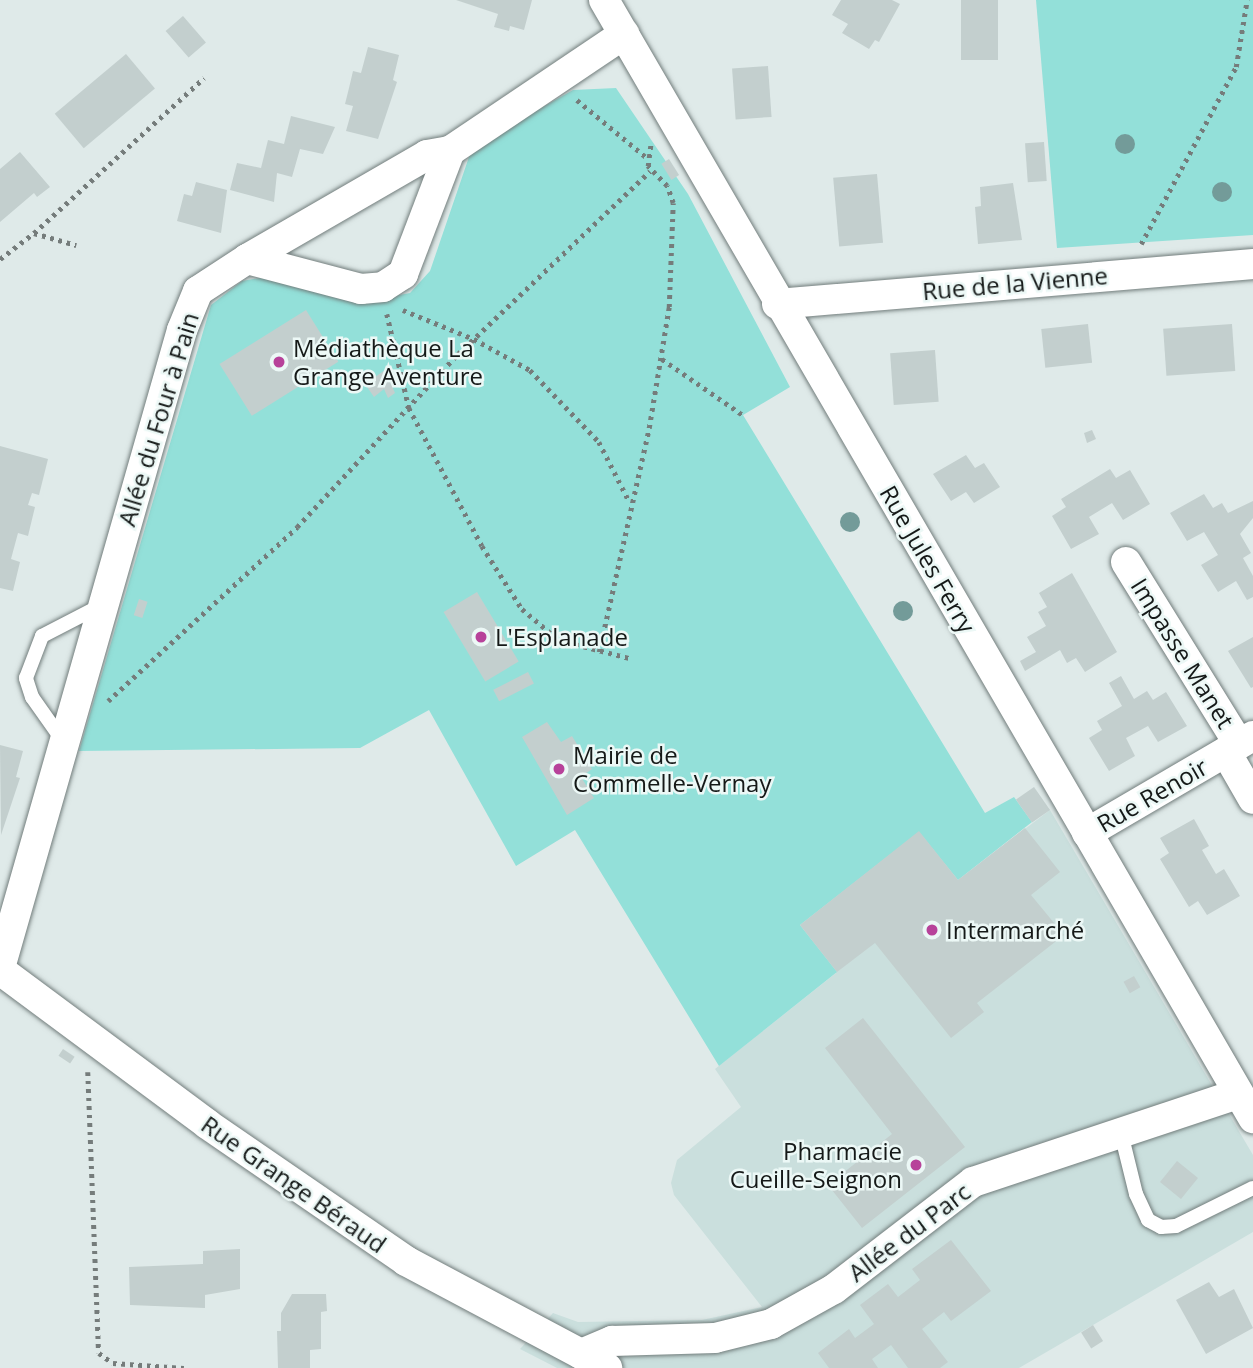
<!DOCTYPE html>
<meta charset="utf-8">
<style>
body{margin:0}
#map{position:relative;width:1253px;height:1368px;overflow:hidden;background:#dfeae9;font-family:"Open Sans",sans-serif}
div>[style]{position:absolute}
.built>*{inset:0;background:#cadfdd}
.green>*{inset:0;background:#93e0d9}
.building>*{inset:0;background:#c3cfce;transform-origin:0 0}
.path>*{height:4.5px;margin-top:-2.25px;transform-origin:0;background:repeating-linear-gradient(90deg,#757c7b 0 3.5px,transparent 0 8.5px)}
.roads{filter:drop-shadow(0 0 2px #727d7c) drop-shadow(0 0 2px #727d7c)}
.service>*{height:14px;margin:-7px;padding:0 7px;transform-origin:7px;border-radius:7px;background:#fff}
.minor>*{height:30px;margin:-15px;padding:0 15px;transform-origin:15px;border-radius:15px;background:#fff}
.trees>*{width:20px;height:20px;margin:-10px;border-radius:50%;background:#739b99}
.dots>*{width:19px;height:19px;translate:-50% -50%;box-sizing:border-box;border:4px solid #ecf8f6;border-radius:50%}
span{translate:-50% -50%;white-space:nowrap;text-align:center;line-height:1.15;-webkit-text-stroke:5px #ecf8f6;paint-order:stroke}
.street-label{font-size:24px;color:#151918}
.poi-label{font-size:24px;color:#151918}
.left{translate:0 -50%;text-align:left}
.right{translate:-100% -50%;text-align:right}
</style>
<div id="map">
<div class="built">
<div style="clip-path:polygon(1050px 810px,1253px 1155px,1253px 1232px,1019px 1368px,557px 1368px,520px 1349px,553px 1313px,578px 1322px,702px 1320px,762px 1307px,674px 1195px,671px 1183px,677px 1160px,741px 1107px,715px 1069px,836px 973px,800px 925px,919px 831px,958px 880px)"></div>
</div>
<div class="green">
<div style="clip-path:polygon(1036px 0,1253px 0,1253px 235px,1057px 248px)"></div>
<div style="clip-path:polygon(616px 88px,688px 194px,790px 387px,743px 415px,985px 813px,1014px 797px,1032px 822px,958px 880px,919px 832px,800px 925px,837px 972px,719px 1066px,575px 830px,516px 866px,429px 710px,360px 748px,79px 751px,211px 305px,242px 281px,265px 277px,356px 303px,410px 293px,430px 271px,470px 154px,483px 141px,573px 90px)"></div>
</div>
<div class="building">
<div style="clip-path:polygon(456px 0,532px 0,524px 30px,510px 26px,509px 31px,494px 27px,498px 14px)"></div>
<div style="clip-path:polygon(841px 0,892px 0,900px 4px,879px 42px,875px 40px,869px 49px,842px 33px,848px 24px,832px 15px)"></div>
<div style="left:961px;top:0;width:37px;height:60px"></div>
<div style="left:183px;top:16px;width:35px;height:23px;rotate:49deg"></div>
<div style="clip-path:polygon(368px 47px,399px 55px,393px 80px,397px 82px,378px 139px,346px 131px,353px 106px,345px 104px,349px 88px,353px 71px,361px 73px)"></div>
<div style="left:126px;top:54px;width:45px;height:93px;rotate:50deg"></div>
<div style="left:768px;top:66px;width:51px;height:36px;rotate:86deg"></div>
<div style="clip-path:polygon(291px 116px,335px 127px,323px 154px,300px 149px,292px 177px,277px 173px,274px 202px,230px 190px,237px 163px,261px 168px,268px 140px,284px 144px)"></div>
<div style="left:1044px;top:142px;width:39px;height:19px;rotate:86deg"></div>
<div style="clip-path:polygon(20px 152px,50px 187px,37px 197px,34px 193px,0 222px,0 169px)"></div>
<div style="left:669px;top:159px;width:19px;height:9px;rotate:58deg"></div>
<div style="left:877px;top:174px;width:69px;height:44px;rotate:85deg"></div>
<div style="clip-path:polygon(196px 182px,227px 190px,221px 233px,177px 221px,184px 194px,192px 196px)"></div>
<div style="clip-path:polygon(1013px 183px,1022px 240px,978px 244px,975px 207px,981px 206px,980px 187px)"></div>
<div style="left:306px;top:310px;width:61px;height:102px;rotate:58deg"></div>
<div style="left:1088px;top:324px;width:39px;height:47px;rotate:84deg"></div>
<div style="left:1232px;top:324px;width:47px;height:69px;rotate:86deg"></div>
<div style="left:935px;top:350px;width:52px;height:45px;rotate:86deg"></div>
<div style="clip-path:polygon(385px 370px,395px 393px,388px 398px,384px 389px,374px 397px,365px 384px)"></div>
<div style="clip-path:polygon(1092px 430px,1096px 439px,1087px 443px,1084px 433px)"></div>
<div style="clip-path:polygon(0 446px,48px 459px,39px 495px,32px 493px,28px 505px,35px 507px,28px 536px,18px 533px,11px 559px,20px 562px,13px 591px,0 588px)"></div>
<div style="clip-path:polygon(966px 455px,975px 468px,984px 463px,1000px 487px,974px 503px,966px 492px,951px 501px,933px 474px)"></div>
<div style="clip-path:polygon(1110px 469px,1116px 478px,1130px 470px,1150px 504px,1123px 520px,1112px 503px,1089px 517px,1099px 534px,1071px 549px,1052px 516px,1066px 507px,1061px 499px)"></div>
<div style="clip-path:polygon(1204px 494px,1213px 508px,1222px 503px,1228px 513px,1253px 501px,1253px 518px,1240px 534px,1251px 553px,1243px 558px,1253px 576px,1253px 597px,1247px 600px,1236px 581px,1218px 592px,1201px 565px,1218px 555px,1204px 532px,1187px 541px,1170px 513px)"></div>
<div style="clip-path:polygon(1072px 573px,1117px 652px,1085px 672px,1076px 658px,1067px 663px,1060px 650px,1025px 671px,1020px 661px,1036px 652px,1027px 637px,1046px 626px,1038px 612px,1047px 607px,1039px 593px)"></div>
<div style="left:477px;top:592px;width:81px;height:39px;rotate:59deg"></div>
<div style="left:139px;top:599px;width:9px;height:17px;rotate:18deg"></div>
<div style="clip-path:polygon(1253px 637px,1253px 687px,1251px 688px,1228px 651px)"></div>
<div style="left:528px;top:672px;width:13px;height:39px;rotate:63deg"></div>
<div style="clip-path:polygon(1121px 676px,1134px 699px,1147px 691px,1153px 700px,1166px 692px,1187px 726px,1158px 742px,1148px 726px,1126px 738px,1135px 756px,1109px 771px,1089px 738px,1102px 730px,1097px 721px,1122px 706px,1109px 683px)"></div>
<div style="clip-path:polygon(547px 722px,561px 742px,572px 736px,592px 769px,581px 777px,594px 798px,567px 815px,522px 737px)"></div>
<div style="clip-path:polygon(0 745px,23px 751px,16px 777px,20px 778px,1px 835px)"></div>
<div style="left:1034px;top:787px;width:28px;height:22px;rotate:55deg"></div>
<div style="clip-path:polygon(1194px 819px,1209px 846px,1202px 850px,1216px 874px,1224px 869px,1240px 896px,1207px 915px,1198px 901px,1189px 907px,1160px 859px,1169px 853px,1160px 838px)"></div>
<div style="clip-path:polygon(1025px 828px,1060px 872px,1031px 895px,1064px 935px,977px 1003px,984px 1012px,951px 1038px,875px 943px,837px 972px,800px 925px,919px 831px,958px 880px)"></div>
<div style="left:1134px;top:976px;width:13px;height:12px;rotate:61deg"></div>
<div style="clip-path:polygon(863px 1018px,965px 1147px,862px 1228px,828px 1185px,892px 1134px,825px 1048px)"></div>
<div style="left:63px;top:1049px;width:14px;height:8px;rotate:34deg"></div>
<div style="left:1177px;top:1161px;width:27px;height:27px;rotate:39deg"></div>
<div style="clip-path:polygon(951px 1240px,991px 1291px,951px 1321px,944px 1312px,922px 1329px,948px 1362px,940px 1368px,908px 1368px,891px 1345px,872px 1359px,878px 1368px,829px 1368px,818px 1353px,849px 1329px,855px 1338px,874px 1324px,860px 1305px,888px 1284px,898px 1297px,920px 1280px,912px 1269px)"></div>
<div style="clip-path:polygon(240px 1249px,240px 1289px,205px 1295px,205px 1308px,130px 1305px,129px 1267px,203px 1264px,203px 1251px)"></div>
<div style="clip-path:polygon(1209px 1282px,1219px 1297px,1234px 1289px,1253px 1328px,1206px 1354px,1176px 1300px)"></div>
<div style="clip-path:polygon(292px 1294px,326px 1294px,327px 1311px,321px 1312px,321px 1349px,310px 1350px,310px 1368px,278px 1368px,277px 1331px,281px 1331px,281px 1313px)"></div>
<div style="left:1093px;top:1325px;width:19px;height:14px;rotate:58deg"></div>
</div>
<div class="path">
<div style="left:577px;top:100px;width:89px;rotate:39.6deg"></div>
<div style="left:34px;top:233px;width:230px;rotate:-42.4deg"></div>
<div style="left:1141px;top:244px;width:201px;rotate:-61.8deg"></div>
<div style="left:1236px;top:67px;width:68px;rotate:-80.7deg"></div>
<div style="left:0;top:259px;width:43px;rotate:-37.4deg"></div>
<div style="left:34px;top:233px;width:44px;rotate:15.9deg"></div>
<div style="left:403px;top:310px;width:77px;rotate:22.2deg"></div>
<div style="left:474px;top:339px;width:64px;rotate:29deg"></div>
<div style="left:530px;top:370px;width:100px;rotate:46.2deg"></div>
<div style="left:599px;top:442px;width:66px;rotate:63deg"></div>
<div style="left:387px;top:314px;width:97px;rotate:76.8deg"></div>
<div style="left:409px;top:408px;width:156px;rotate:62.1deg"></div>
<div style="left:482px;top:546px;width:75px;rotate:57.6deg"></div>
<div style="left:522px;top:609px;width:48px;rotate:40deg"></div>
<div style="left:559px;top:640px;width:76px;rotate:14.4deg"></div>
<div style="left:662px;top:359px;width:98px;rotate:34.7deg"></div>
<div style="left:599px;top:652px;width:230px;rotate:-77.4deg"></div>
<div style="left:649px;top:428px;width:123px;rotate:-80.6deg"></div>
<div style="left:669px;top:307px;width:104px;rotate:-87.8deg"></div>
<div style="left:673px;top:203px;width:18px;rotate:-109deg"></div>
<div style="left:667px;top:186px;width:28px;rotate:-134deg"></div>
<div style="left:648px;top:166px;width:24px;rotate:-83deg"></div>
<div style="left:108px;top:701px;width:257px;rotate:-42.6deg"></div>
<div style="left:297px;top:527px;width:236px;rotate:-47.1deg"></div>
<div style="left:458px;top:354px;width:265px;rotate:-43.6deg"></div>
<div style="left:88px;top:1072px;width:281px;rotate:87.8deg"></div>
<div style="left:99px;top:1353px;width:17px;rotate:36deg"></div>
<div style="left:113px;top:1363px;width:71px;rotate:4deg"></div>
</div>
<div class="roads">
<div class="service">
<div style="left:63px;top:741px;width:54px;rotate:-125.2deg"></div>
<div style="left:32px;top:697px;width:20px;rotate:-108deg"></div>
<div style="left:26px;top:678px;width:45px;rotate:-69.1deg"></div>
<div style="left:42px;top:636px;width:68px;rotate:-27.3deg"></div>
<div style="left:1121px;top:1133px;width:63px;rotate:76.2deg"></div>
<div style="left:1136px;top:1194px;width:29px;rotate:65deg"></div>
<div style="left:1148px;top:1220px;width:15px;rotate:28deg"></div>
<div style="left:1161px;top:1227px;width:15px;rotate:-4deg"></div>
<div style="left:1176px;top:1226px;width:86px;rotate:-26.3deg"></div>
</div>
<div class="minor">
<div style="left:604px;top:0;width:1293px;rotate:59.86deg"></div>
<div style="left:247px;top:259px;width:208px;rotate:-30deg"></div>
<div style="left:427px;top:155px;width:23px;rotate:-10deg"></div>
<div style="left:777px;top:304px;width:478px;rotate:-4.8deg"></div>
<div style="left:1126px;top:562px;width:214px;rotate:58.2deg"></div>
<div style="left:1226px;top:752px;width:54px;rotate:60.1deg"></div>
<div style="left:1087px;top:833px;width:192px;rotate:-30.3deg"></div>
<div style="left:0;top:968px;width:663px;rotate:-74.08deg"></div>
<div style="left:182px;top:330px;width:42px;rotate:-67.7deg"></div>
<div style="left:198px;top:291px;width:59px;rotate:-33.1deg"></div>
<div style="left:247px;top:259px;width:118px;rotate:14.7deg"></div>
<div style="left:361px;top:289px;width:22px;rotate:-5deg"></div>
<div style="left:383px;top:287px;width:24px;rotate:-33deg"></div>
<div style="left:403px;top:274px;width:132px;rotate:-69.1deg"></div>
<div style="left:450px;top:151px;width:210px;rotate:-33.9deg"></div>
<div style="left:0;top:970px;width:258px;rotate:36.6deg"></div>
<div style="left:207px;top:1124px;width:242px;rotate:34.5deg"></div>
<div style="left:406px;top:1261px;width:228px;rotate:28deg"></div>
<div style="left:581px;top:1354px;width:34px;rotate:-23deg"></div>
<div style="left:612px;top:1341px;width:103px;rotate:-1.7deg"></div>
<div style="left:715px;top:1338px;width:58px;rotate:-14deg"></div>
<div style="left:771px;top:1324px;width:72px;rotate:-29.1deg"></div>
<div style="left:834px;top:1289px;width:175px;rotate:-37.6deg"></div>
<div style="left:973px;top:1182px;width:279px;rotate:-18.4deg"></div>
</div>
</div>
<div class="trees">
<div style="left:1125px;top:144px"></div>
<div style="left:1222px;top:192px"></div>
<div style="left:850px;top:522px"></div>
<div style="left:903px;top:611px"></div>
</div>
<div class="dots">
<div style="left:279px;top:362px;background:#b7429a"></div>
<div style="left:481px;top:637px;background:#b7429a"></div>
<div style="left:559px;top:769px;background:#b7429a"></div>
<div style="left:932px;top:930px;background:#b7429a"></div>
<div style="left:916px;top:1165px;background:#b7429a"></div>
</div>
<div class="street-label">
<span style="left:1015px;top:283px;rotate:-5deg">Rue de la Vienne</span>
<span style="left:158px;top:419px;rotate:-73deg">Allée du Four à Pain</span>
<span style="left:928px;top:559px;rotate:60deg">Rue Jules Ferry</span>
<span style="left:1183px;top:653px;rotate:58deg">Impasse Manet</span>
<span style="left:1152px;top:795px;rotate:-30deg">Rue Renoir</span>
<span style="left:294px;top:1184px;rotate:35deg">Rue Grange Béraud</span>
<span style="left:909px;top:1232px;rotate:-37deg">Allée du Parc</span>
</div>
<div class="poi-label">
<span class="left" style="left:293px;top:362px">Médiathèque La<br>Grange Aventure</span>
<span class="left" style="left:495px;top:637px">L'Esplanade</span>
<span class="left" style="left:573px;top:769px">Mairie de<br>Commelle-Vernay</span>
<span class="left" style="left:946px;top:930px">Intermarché</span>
<span class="right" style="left:902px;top:1165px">Pharmacie<br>Cueille-Seignon</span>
</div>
</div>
